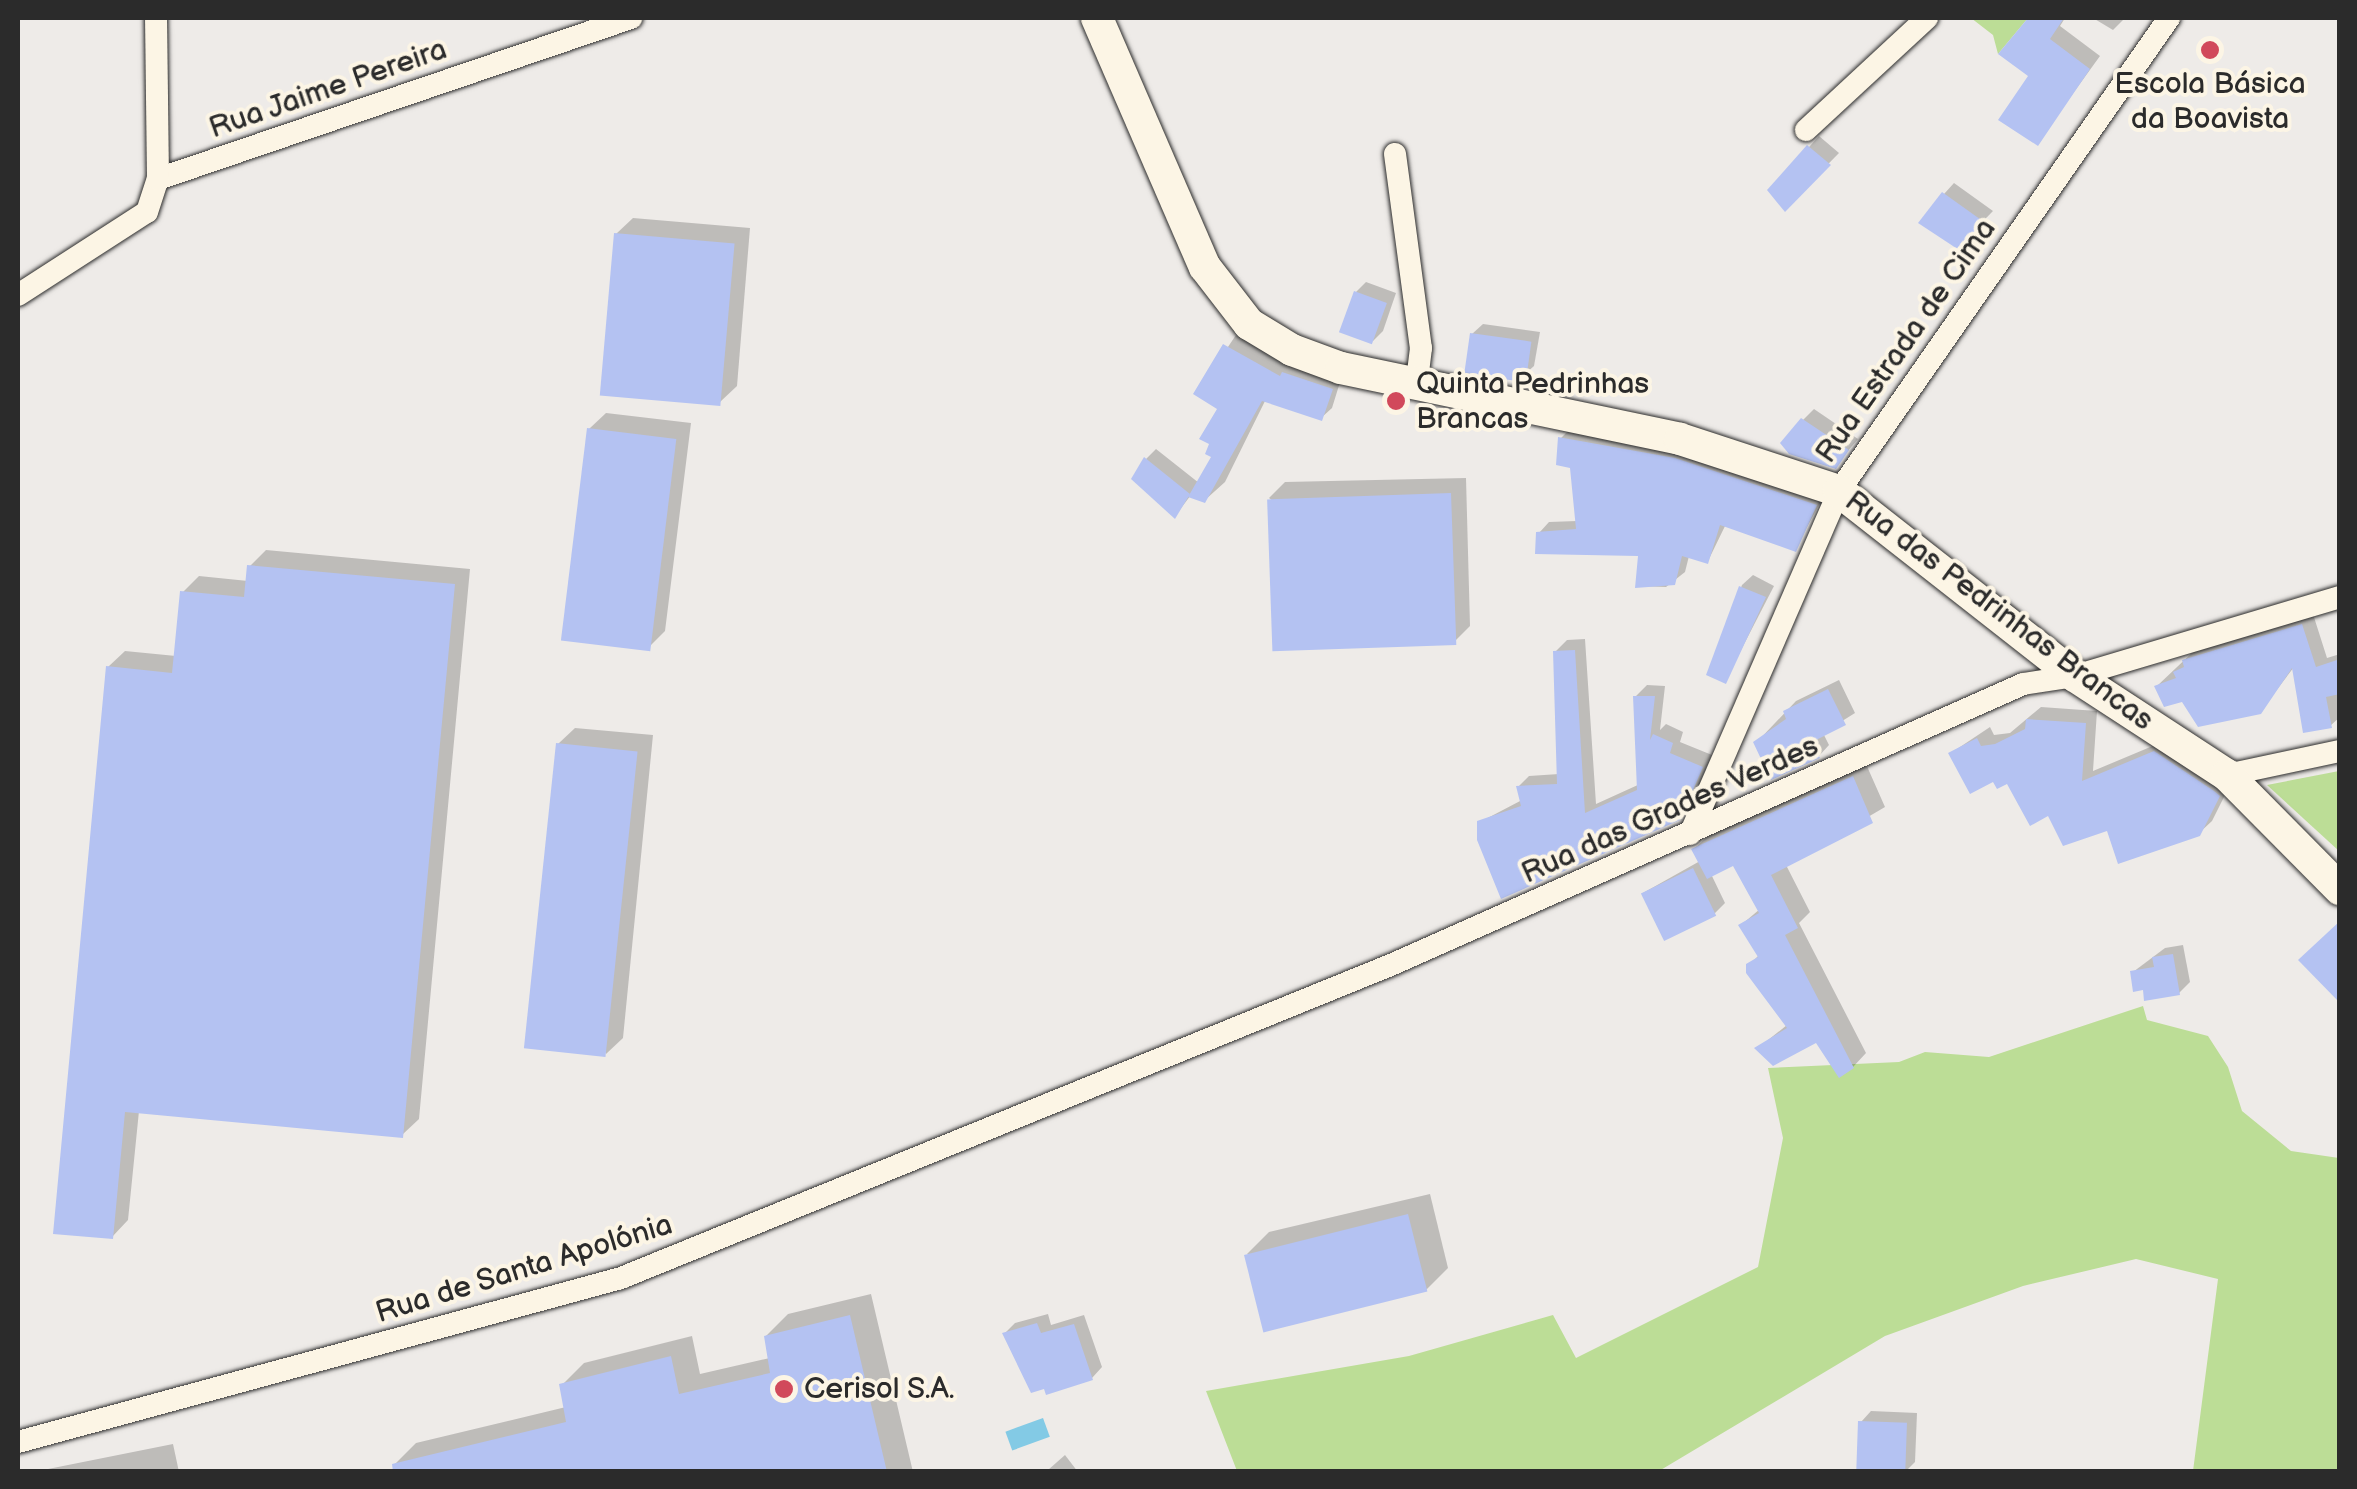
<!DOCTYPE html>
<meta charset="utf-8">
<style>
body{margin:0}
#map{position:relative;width:2357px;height:1489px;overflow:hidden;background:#eeebe8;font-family:"Balsamiq Sans",sans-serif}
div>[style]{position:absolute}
.green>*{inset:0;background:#bcdd96}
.water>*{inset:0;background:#83cae5;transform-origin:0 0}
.shadow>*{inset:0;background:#0003}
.building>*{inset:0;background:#b4c2f2;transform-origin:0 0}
.roads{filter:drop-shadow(0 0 2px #2b2b2b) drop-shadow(0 0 2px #2b2b2b)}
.street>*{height:22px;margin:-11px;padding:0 11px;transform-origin:11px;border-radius:11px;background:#fcf5e5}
.secondary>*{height:32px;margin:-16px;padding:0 16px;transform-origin:16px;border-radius:16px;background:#fcf5e5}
.dots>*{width:28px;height:28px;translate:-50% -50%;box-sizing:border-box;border:5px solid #fcf5e5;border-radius:50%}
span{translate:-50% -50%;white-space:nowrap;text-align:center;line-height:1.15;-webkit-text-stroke:8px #fcf5e5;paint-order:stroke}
.poi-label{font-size:30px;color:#2b2b2b}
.left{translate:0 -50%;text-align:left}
.street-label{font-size:30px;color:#2b2b2b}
.frame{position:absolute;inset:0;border:20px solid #2b2b2b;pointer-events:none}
</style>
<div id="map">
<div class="green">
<div style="clip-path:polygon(1971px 18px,2028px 18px,1998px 54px,1993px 35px)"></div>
<div style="clip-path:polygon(2339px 771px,2340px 771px,2339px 851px,2267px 785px)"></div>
<div style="clip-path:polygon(2143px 1006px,2147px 1020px,2208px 1036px,2228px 1067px,2242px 1111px,2291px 1151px,2339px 1158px,2339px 1471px,2193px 1471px,2218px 1279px,2136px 1259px,2023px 1286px,1885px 1336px,1659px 1471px,1237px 1471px,1206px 1391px,1409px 1356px,1553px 1315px,1576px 1358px,1758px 1267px,1783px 1138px,1768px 1068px,1899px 1062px,1925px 1052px,1989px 1057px)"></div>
</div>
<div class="water">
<div style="left:1043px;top:1418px;width:20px;height:40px;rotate:70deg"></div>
</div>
<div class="shadow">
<div style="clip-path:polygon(2032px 18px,2065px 18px,2060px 26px,2100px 56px,2037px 143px,2032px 75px,2002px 53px)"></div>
<div style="clip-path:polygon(2093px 18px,2125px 18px,2113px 30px)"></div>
<div style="clip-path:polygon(1819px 136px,1839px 153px,1785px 208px,1770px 190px)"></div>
<div style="clip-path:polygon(1954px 183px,1993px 211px,1959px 246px,1944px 194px)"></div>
<div style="clip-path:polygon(633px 218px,750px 228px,737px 386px,720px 402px,616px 234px)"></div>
<div style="clip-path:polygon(1366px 282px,1396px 293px,1383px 331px,1373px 341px,1356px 292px)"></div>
<div style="clip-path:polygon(1483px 324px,1540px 332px,1534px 366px,1523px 376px,1472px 334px)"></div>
<div style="clip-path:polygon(1236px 335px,1290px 366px,1341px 379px,1332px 408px,1321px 418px,1266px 399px,1225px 482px,1205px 500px,1191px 495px,1175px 516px,1146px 459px,1156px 449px,1199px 483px,1214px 456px,1220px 408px,1197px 393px)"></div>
<div style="clip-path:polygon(1814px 409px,1858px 439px,1835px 466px,1803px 420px)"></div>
<div style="clip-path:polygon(606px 413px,691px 423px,665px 631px,649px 647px,589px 429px)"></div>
<div style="clip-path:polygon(1571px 428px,1686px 449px,1825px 494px,1795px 549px,1726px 524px,1708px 561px,1689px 556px,1685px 572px,1666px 587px,1637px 586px,1641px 553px,1539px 533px,1549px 522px,1577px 521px,1572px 466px,1561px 438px)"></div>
<div style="clip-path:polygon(1466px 478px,1470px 626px,1454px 642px,1269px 498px,1285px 482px)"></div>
<div style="clip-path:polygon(266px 550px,470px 569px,419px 1119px,402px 1135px,139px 1111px,128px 1220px,112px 1237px,108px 667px,125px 651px,176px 656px,182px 593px,199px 576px,248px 581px,250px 566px)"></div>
<div style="clip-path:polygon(1753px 575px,1774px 586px,1725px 681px,1709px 674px,1742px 585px)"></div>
<div style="clip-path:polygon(2313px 614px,2327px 658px,2340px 654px,2340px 717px,2330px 726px,2294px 667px,2260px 712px,2183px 699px,2157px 686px,2196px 649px)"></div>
<div style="clip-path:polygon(1585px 639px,1596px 804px,1640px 784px,1635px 697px,1647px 685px,1665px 686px,1660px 730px,1666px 724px,1683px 732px,1680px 742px,1712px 755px,1690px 806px,1678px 818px,1480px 822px,1522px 800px,1518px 787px,1529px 776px,1559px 774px,1555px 652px,1567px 640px)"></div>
<div style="clip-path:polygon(1839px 680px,1855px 713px,1823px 733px,1829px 745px,1819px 756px,1756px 743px,1796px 701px)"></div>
<div style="clip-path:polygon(2041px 707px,2097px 711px,2093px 771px,2167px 740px,2231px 783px,2212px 821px,2198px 834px,2108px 827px,2049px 813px,2008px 780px,1951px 753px,1990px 727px,1994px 735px,2010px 733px)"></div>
<div style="clip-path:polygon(575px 728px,653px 735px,623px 1038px,606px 1054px,558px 744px)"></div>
<div style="clip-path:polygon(1866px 764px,1885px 807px,1786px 865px,1810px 912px,1799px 923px,1866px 1053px,1853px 1067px,1817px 1039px,1758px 1048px,1787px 1025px,1750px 964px,1759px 955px,1741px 925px,1760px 909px,1734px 863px,1711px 874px,1725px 903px,1714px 914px,1643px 893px,1700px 861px,1694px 849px,1708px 836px)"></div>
<div style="clip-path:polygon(2183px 945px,2190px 982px,2179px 993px,2145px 987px,2133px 972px,2165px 948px)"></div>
<div style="clip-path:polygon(1430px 1194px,1448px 1268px,1426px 1290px,1247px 1254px,1269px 1232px)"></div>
<div style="clip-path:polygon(871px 1294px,913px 1472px,396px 1472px,394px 1465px,416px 1443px,566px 1407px,562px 1385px,584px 1363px,692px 1336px,700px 1374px,770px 1358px,766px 1336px,788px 1314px)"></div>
<div style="clip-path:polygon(1048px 1314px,1051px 1325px,1084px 1315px,1102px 1367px,1092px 1378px,1046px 1386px,1005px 1333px,1015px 1323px)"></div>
<div style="clip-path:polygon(1871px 1411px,1917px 1413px,1915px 1462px,1905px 1472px,1861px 1422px)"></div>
<div style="clip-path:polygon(173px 1444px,179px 1472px,33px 1472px)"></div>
<div style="clip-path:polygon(1065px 1455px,1078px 1472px,1049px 1472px,1048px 1470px)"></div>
</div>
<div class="building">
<div style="clip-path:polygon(2028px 18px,2064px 18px,2050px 39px,2090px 69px,2038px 146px,1998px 120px,2028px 76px,1998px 54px)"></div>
<div style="clip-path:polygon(1807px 145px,1831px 165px,1785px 212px,1767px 190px)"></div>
<div style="clip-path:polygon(1942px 192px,1984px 222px,1959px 250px,1918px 223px)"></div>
<div style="left:614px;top:233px;width:121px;height:163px;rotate:5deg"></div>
<div style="left:1354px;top:291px;width:35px;height:44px;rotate:20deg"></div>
<div style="left:1470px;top:333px;width:62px;height:41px;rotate:8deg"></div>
<div style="clip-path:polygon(1223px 344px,1280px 376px,1282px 372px,1333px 389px,1322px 421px,1262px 401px,1205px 503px,1188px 497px,1211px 457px,1205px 454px,1209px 444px,1199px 439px,1217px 409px,1193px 394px)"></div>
<div style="clip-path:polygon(1801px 418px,1849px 450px,1836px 469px,1789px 454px,1780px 443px)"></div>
<div style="left:587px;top:428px;width:90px;height:214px;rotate:7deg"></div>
<div style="clip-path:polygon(1558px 437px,1675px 458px,1817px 505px,1796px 552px,1720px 525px,1708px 564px,1682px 556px,1675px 585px,1635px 588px,1638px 556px,1535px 554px,1536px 532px,1576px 529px,1570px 468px,1556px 465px)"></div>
<div style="clip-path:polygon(1144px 457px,1190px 494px,1175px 519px,1131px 479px)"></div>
<div style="left:1451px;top:493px;width:152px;height:184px;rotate:88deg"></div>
<div style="clip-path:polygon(247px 565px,455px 584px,403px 1138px,125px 1112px,113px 1239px,53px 1234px,106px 666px,172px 673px,180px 591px,244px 597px)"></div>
<div style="clip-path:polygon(1739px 586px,1766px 597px,1726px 684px,1706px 675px)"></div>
<div style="clip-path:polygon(2302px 624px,2316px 667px,2340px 659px,2340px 694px,2326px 697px,2332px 728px,2303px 733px,2292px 668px,2261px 714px,2198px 727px,2182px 702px,2164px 707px,2154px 686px,2176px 678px,2173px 672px,2184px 667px,2182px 660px)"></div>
<div style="clip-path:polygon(1575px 650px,1585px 813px,1637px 790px,1633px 696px,1655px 696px,1650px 740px,1653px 734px,1673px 743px,1670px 753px,1703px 767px,1680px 820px,1501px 899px,1477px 840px,1477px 821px,1521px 806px,1516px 786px,1557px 784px,1553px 651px)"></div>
<div style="clip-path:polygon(1828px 689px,1846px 725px,1812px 742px,1820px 758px,1771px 780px,1753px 742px,1786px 719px,1783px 711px)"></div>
<div style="clip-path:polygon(2026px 719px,2086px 723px,2082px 781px,2154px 751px,2214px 791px,2220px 796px,2200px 836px,2118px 864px,2107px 831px,2063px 846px,2048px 816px,2030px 826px,2007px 784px,1997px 789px,1993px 782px,1970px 794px,1948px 753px,1977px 738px,1981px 746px,1995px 744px,2025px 729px)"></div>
<div style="left:556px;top:743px;width:82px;height:307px;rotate:6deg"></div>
<div style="clip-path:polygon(1853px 776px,1873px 823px,1771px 875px,1798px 928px,1785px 935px,1854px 1068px,1839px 1078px,1816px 1043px,1773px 1066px,1754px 1048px,1787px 1028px,1746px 973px,1746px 964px,1758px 957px,1738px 925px,1759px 913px,1733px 866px,1707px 879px,1691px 849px)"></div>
<div style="left:1693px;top:868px;width:53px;height:58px;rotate:64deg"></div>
<div style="clip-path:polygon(2340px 921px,2340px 1003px,2298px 960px)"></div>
<div style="clip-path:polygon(2173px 954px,2180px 995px,2144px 1001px,2143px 990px,2133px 992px,2130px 971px,2154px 967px,2152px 957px)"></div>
<div style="left:1408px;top:1214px;width:80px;height:169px;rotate:76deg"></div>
<div style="clip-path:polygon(850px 1315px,887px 1472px,393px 1472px,392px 1464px,566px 1422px,559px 1384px,671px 1356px,679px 1394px,770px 1373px,764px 1336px)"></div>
<div style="clip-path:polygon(1037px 1323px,1041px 1333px,1074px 1324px,1093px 1380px,1046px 1395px,1044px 1389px,1031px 1393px,1002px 1333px)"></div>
<div style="left:1858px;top:1421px;width:49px;height:51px;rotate:2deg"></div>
</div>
<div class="roads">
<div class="street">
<div style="left:1806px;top:130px;width:165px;rotate:-42.8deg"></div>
<div style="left:1395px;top:154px;width:196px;rotate:82.4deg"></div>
<div style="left:1421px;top:348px;width:39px;rotate:97deg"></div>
<div style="left:158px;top:179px;width:500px;rotate:-18.8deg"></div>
<div style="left:18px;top:295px;width:153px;rotate:-32.8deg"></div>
<div style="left:147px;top:212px;width:35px;rotate:-72deg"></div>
<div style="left:158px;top:179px;width:161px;rotate:-90.7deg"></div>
<div style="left:2227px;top:775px;width:116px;rotate:-12deg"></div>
<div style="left:1690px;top:834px;width:374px;rotate:-66.5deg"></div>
<div style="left:1839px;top:491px;width:577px;rotate:-55.1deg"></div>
<div style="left:18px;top:1442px;width:625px;rotate:-15.21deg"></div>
<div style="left:621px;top:1278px;width:833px;rotate:-22.13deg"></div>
<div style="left:1393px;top:964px;width:689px;rotate:-23.96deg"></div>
<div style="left:2023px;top:684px;width:53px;rotate:-8.7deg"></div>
<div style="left:2075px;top:676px;width:277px;rotate:-16.6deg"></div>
</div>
<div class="secondary">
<div style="left:1097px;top:18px;width:271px;rotate:66.6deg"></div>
<div style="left:1205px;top:267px;width:72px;rotate:52.3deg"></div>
<div style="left:1249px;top:324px;width:50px;rotate:31.2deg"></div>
<div style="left:1292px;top:350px;width:52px;rotate:20.2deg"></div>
<div style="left:1341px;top:368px;width:346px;rotate:11.8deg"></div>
<div style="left:1680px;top:439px;width:167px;rotate:18.1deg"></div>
<div style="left:1839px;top:491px;width:300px;rotate:38.1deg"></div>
<div style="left:2075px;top:676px;width:181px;rotate:33.1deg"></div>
<div style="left:2227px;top:775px;width:161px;rotate:45.3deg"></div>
</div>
</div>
<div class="dots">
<div style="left:2210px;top:50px;background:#d1495b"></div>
<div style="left:1396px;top:401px;background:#d1495b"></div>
<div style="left:784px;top:1389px;background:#d1495b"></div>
</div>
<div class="poi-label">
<span style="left:2210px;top:101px">Escola Básica<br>da Boavista</span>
<span class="left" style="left:1416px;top:401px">Quinta Pedrinhas<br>Brancas</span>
<span class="left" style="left:804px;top:1389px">Cerisol S.A.</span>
</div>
<div class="street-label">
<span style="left:328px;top:89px;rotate:-19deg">Rua Jaime Pereira</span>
<span style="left:1906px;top:341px;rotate:-55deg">Rua Estrada de Cima</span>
<span style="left:1999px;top:611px;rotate:37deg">Rua das Pedrinhas Brancas</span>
<span style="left:1670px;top:810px;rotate:-24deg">Rua das Grades Verdes</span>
<span style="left:524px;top:1269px;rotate:-17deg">Rua de Santa Apolónia</span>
</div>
<div class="frame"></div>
</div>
